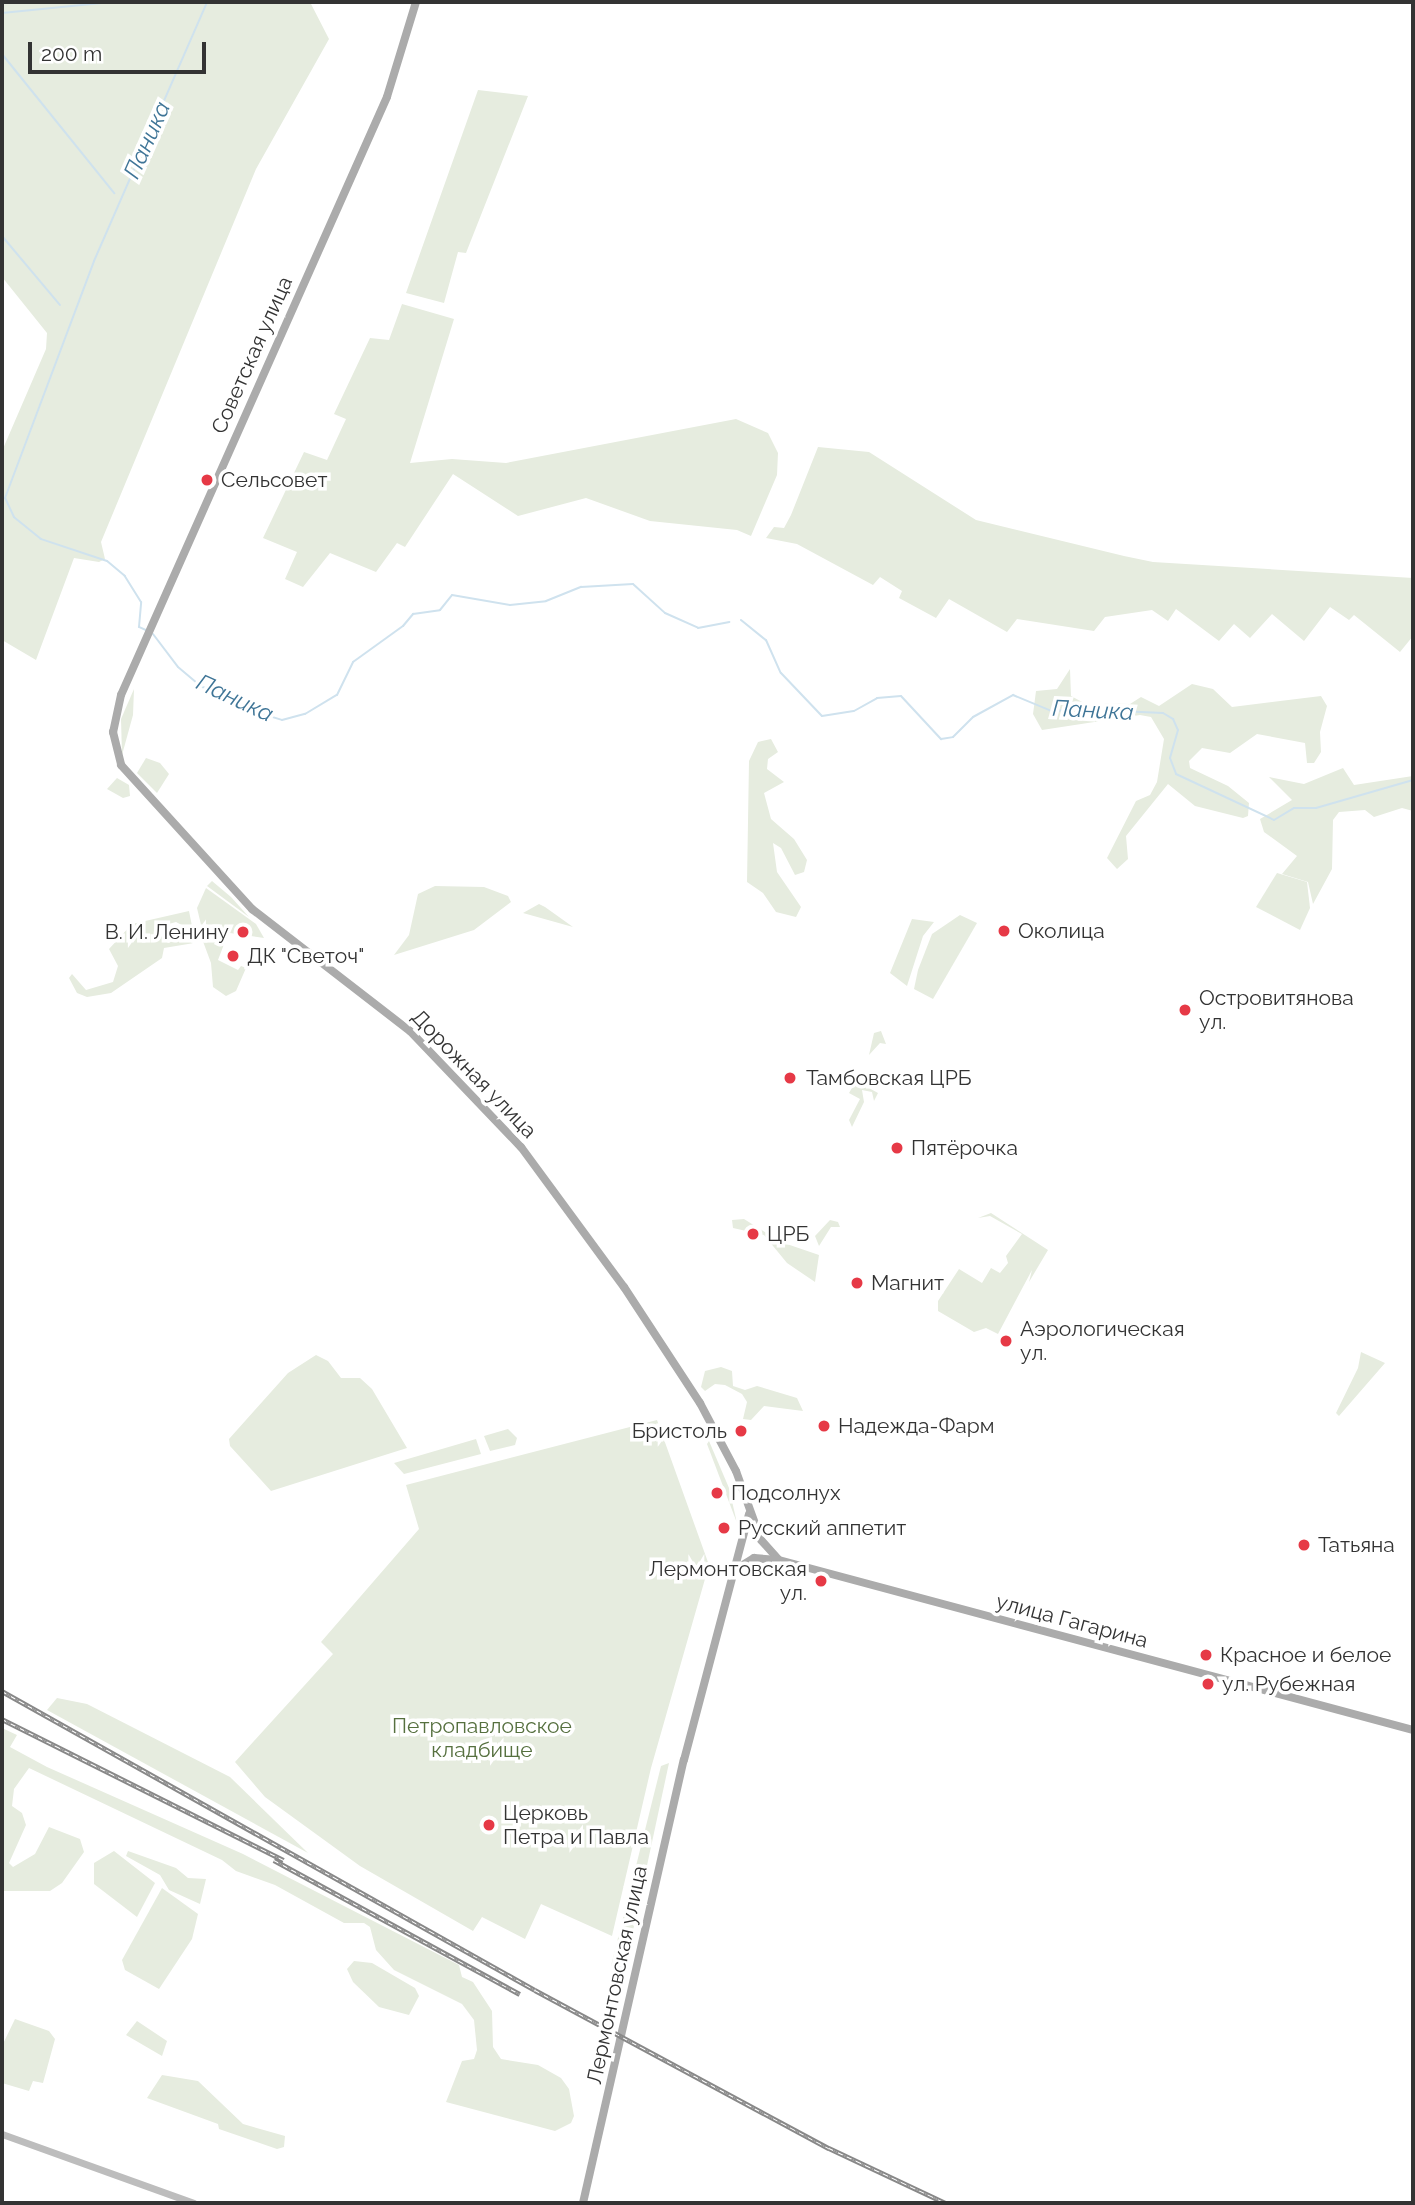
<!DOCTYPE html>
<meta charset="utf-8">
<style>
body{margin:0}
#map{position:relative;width:1415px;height:2205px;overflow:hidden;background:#fff;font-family:Raleway,sans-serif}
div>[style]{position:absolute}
.green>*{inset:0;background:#e6ecdf}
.stream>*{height:2px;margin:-1px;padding:0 1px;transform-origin:1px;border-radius:1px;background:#cfe2ee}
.secondary>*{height:7px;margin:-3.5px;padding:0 3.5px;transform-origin:3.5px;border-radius:3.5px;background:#bdbdbd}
.primary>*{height:8px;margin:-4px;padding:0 4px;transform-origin:4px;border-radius:4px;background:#ababab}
.rail>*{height:4.5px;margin-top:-2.25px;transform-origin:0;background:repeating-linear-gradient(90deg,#fff 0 5px,#888 0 10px);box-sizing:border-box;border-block:2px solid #888}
.dots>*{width:19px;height:19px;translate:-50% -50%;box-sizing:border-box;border:4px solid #fff;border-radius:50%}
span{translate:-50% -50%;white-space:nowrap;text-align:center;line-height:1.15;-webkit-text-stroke:7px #fff;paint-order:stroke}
.street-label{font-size:21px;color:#333}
.poi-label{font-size:21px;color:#333}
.left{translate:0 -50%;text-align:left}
.right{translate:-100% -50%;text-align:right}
.park-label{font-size:21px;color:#56703f}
.water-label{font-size:23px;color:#3f7597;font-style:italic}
.frame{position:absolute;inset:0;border:4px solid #333;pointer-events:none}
.scale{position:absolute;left:28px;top:42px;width:178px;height:32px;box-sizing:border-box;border:4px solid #333;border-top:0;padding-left:9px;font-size:21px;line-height:24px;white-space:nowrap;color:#333;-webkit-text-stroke:5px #fff;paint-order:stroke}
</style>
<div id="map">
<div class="green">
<div style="clip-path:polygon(2px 2px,310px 2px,329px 39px,256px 169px,101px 542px,105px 559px,99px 562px,74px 558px,36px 660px,2px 640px,2px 451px,46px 349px,47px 333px,2px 277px)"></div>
<div style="clip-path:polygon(478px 90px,528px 96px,466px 253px,458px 252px,444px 303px,406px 293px)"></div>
<div style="clip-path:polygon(402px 304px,454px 319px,410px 463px,452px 459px,506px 463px,736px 419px,768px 433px,778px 453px,777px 475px,751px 536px,737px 530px,650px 521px,586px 498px,518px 516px,453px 474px,405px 547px,397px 543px,376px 572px,330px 553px,303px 587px,285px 579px,297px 552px,263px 538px,304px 452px,327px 460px,346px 419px,334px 414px,370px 338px,389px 340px)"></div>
<div style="clip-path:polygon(818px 447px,869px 452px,976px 520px,1124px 556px,1153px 562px,1413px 578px,1413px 636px,1400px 652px,1354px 615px,1349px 620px,1330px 607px,1304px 641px,1272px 614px,1250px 638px,1234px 624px,1219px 641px,1176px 609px,1168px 621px,1152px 610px,1105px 617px,1094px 631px,1017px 619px,1007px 632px,949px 599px,936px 618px,899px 598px,902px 591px,880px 577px,873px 585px,797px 544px,766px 538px,774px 527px,784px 528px,791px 515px)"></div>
<div style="clip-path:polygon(1070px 669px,1071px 696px,1084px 703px,1130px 704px,1141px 697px,1159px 706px,1192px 684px,1213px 689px,1232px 707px,1321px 696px,1327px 706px,1320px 732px,1321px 752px,1314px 763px,1307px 763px,1305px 743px,1257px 734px,1230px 753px,1202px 748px,1189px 761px,1190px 768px,1228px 786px,1249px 803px,1248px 816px,1243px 818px,1195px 806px,1168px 784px,1126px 836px,1128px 859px,1117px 869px,1107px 858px,1136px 801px,1150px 795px,1157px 782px,1164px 739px,1151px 717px,1140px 715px,1042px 730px,1033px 714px,1036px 691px,1057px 689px)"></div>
<div style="clip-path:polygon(134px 689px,133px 715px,122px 755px,121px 719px)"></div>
<div style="clip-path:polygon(771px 739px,778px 752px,768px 759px,767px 769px,784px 782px,764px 793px,771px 819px,794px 839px,807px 860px,804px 872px,795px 875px,781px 848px,773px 843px,777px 872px,801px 907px,796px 917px,776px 912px,763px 893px,747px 882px,749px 761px,758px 742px)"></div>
<div style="clip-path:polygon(146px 758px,160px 763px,169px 774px,157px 793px,137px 773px)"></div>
<div style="clip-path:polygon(1343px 768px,1354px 785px,1413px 776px,1413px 811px,1402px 808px,1374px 817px,1365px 810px,1339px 812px,1333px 820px,1332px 869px,1313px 904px,1308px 882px,1282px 874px,1297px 856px,1264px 832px,1260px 819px,1292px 800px,1269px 777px,1304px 784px)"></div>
<div style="clip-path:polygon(117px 778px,129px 785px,130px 796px,123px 798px,107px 789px)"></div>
<div style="clip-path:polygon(1277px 873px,1307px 882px,1310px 908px,1300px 930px,1256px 907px)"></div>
<div style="clip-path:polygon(212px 881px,231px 897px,249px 917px,207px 886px)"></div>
<div style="clip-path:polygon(435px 886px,484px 887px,508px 896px,511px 902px,474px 930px,394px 955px,409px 935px,418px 894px)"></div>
<div style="clip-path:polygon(206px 888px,256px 924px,264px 938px,202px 929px,197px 908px)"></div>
<div style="clip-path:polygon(539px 904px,545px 907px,573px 927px,523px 913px)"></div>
<div style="clip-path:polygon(189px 911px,193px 931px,176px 922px,161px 926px,159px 933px,168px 943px,188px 934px,195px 937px,194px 943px,164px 948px,162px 958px,111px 993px,87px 997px,77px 993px,69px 978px,72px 974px,86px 990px,113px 982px,118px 966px,109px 949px,132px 924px)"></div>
<div style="clip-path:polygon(960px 915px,977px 923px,933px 999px,914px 989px,918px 970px,932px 934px)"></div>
<div style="clip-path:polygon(912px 919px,934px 922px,923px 936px,907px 986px,890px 973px)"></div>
<div style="clip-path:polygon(205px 933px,226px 939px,218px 960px,238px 970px,241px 966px,246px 968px,236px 991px,226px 996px,213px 987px,211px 963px,201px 936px)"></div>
<div style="clip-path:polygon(881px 1031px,886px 1044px,880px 1043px,869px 1055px,874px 1033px)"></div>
<div style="clip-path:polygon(856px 1081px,878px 1093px,874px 1101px,872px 1092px,862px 1090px,864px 1102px,852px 1127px,849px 1120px,860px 1099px,849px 1093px)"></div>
<div style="clip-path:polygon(991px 1213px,1048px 1250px,1029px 1282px,1032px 1270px,998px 1334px,986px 1328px,974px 1332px,938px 1311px,938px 1301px,959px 1269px,982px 1283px,991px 1268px,1000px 1273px,1008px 1263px,1006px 1256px,1022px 1234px,990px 1216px,978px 1218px)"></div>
<div style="clip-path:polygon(744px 1219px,781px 1242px,819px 1255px,815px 1282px,787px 1263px,764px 1235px,733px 1228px,732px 1220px)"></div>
<div style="clip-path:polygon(830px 1220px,838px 1222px,840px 1227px,831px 1227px,819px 1246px,815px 1236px)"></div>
<div style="clip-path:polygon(1361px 1352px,1385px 1363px,1339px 1416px,1336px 1413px,1358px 1368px)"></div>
<div style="clip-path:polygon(316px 1355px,328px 1361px,341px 1378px,360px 1378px,372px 1389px,407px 1448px,271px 1491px,230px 1446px,229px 1439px,288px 1373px)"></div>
<div style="clip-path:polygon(721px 1367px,732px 1371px,733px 1386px,745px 1390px,757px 1386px,797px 1398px,803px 1411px,764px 1406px,751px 1420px,743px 1419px,747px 1402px,742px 1394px,725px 1385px,715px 1384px,705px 1391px,701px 1387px,705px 1371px)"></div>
<div style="clip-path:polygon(657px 1420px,709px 1565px,651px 1768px,612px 1936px,541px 1904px,525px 1939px,482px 1917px,473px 1931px,360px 1866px,265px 1797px,235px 1762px,333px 1654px,321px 1642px,419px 1529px,406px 1485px)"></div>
<div style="clip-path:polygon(508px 1429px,517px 1438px,515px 1445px,490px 1451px,484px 1436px)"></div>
<div style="clip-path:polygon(476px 1439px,481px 1454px,404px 1474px,394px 1463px)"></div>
<div style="clip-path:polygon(709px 1441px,729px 1488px,737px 1523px,707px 1444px)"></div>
<div style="clip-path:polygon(57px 1698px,87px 1704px,230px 1777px,308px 1853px,47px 1710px)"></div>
<div style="clip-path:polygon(2px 1728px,17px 1735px,10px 1747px,47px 1767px,243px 1854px,459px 1965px,462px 1977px,473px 1982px,492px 2011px,493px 2047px,501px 2059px,538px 2065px,561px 2078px,569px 2089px,574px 2116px,571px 2123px,555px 2131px,446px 2102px,462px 2061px,474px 2059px,477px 2050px,474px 2020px,462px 2004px,394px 1970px,376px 1950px,370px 1927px,364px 1923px,344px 1923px,275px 1885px,236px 1871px,222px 1860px,29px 1768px,14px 1789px,12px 1806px,22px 1813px,26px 1825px,9px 1863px,13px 1867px,35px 1854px,49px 1827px,80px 1839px,84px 1852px,62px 1883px,50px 1891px,2px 1891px)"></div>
<div style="clip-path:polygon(669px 1763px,625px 1968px,611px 1966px,661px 1766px)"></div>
<div style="clip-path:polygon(114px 1851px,155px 1883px,137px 1917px,94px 1884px,94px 1863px)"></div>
<div style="clip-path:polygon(128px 1851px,176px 1868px,188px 1878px,206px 1879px,200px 1904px,169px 1890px,160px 1875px,126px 1856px)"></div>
<div style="clip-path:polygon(162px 1888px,198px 1914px,192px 1939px,159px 1989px,125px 1970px,122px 1960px)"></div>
<div style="clip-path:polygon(354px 1961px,372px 1963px,415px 1988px,419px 1996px,409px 2015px,379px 2007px,353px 1982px,347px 1969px)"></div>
<div style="clip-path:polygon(15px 2019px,49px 2031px,55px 2039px,43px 2083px,33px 2081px,29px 2091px,2px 2083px,2px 2046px)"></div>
<div style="clip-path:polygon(137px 2021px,167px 2041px,162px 2056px,126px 2035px)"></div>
<div style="clip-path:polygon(162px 2075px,198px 2081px,243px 2124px,285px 2136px,284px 2147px,277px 2149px,219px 2129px,218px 2124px,147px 2098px)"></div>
</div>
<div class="stream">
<div style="left:2px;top:13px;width:110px;rotate:-5.8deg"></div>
<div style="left:2px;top:54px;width:179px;rotate:51.1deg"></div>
<div style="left:2px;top:236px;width:90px;rotate:50deg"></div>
<div style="left:741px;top:620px;width:32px;rotate:39deg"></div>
<div style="left:766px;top:640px;width:36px;rotate:66deg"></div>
<div style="left:781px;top:673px;width:59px;rotate:46.4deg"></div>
<div style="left:822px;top:716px;width:32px;rotate:-9deg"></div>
<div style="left:854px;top:711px;width:26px;rotate:-29deg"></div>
<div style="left:877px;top:698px;width:24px;rotate:-5deg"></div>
<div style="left:901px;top:696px;width:59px;rotate:47.1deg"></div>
<div style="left:941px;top:739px;width:12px;rotate:-9deg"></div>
<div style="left:953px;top:737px;width:28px;rotate:-45deg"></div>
<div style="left:973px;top:717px;width:46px;rotate:-28.8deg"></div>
<div style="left:1013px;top:695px;width:44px;rotate:22.5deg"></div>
<div style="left:1054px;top:712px;width:21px;rotate:-14deg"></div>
<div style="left:1074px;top:707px;width:20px;rotate:24deg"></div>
<div style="left:1092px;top:715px;width:28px;rotate:-8deg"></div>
<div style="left:1120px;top:711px;width:43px;rotate:2.7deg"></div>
<div style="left:1163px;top:713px;width:12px;rotate:31deg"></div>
<div style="left:1173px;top:719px;width:12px;rotate:66deg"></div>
<div style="left:1178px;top:730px;width:29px;rotate:106deg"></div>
<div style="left:1170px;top:758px;width:17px;rotate:69deg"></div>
<div style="left:1176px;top:774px;width:108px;rotate:25.1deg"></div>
<div style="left:1274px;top:820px;width:23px;rotate:-31deg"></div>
<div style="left:1294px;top:808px;width:22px"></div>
<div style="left:1316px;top:808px;width:101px;rotate:-16.1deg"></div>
<div style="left:148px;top:631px;width:10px;rotate:-156deg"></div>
<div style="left:139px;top:627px;width:25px;rotate:-85deg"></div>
<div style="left:141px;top:602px;width:31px;rotate:-122deg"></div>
<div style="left:125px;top:576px;width:23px;rotate:-140deg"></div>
<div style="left:107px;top:561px;width:70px;rotate:-161.6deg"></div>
<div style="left:41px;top:539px;width:35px;rotate:-141deg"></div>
<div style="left:14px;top:517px;width:21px;rotate:-115deg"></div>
<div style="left:5px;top:498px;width:253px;rotate:-69.4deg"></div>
<div style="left:94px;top:261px;width:283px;rotate:-66.4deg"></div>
<div style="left:153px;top:634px;width:41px;rotate:52.9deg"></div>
<div style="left:178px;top:667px;width:31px;rotate:40deg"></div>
<div style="left:202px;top:687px;width:34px;rotate:14deg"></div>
<div style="left:235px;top:695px;width:27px;rotate:39deg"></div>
<div style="left:256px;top:712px;width:27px;rotate:17deg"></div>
<div style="left:282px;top:720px;width:24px;rotate:-15deg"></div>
<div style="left:305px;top:714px;width:37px;rotate:-31deg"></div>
<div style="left:337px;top:695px;width:37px;rotate:-64deg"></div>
<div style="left:353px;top:662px;width:62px;rotate:-35.8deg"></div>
<div style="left:403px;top:626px;width:16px;rotate:-50deg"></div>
<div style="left:413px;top:614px;width:27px;rotate:-8deg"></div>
<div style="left:440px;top:610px;width:19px;rotate:-51deg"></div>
<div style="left:452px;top:595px;width:59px;rotate:9.8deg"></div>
<div style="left:510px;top:605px;width:36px;rotate:-6deg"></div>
<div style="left:546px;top:601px;width:38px;rotate:-22deg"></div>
<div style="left:581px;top:587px;width:52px;rotate:-3.3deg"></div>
<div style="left:633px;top:584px;width:43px;rotate:42.2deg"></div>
<div style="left:665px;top:613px;width:36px;rotate:24deg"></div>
<div style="left:698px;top:628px;width:32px;rotate:-11deg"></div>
</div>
<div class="secondary">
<div style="left:2px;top:2134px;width:204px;rotate:19.8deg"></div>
</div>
<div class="primary">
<div style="left:416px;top:2px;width:99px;rotate:107deg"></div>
<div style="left:387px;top:97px;width:654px;rotate:113.98deg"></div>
<div style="left:121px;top:695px;width:38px;rotate:102deg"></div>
<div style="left:113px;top:732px;width:34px;rotate:76deg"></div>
<div style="left:121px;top:765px;width:195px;rotate:47.7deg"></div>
<div style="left:252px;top:909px;width:200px;rotate:37.7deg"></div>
<div style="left:410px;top:1031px;width:161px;rotate:46.3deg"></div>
<div style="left:521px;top:1147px;width:174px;rotate:53.7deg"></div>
<div style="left:624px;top:1287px;width:139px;rotate:56.8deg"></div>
<div style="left:700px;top:1403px;width:77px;rotate:62.1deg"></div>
<div style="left:736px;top:1471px;width:73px;rotate:70.1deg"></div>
<div style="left:761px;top:1540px;width:27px;rotate:48deg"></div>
<div style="left:779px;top:1560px;width:656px;rotate:15.01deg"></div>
<div style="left:738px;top:1568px;width:19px;rotate:-32deg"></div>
<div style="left:754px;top:1558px;width:24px;rotate:5deg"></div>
<div style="left:583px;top:2203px;width:454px;rotate:-77.2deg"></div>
<div style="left:684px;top:1760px;width:254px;rotate:-75.2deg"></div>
</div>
<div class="rail">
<div style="left:2px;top:1691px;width:611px;rotate:29.29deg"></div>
<div style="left:535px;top:1990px;width:334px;rotate:28.3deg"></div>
<div style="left:829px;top:2148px;width:129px;rotate:25.2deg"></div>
<div style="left:2px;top:1719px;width:315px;rotate:26.6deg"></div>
<div style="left:274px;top:1860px;width:280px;rotate:28.6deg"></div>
</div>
<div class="dots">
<div style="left:207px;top:480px;background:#e63946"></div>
<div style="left:1004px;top:931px;background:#e63946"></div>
<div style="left:243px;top:932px;background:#e63946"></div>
<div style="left:233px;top:956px;background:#e63946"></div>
<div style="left:1185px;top:1010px;background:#e63946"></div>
<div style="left:790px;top:1078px;background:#e63946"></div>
<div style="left:897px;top:1148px;background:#e63946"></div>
<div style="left:753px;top:1234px;background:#e63946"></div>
<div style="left:857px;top:1283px;background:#e63946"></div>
<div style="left:1006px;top:1341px;background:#e63946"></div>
<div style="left:824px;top:1426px;background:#e63946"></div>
<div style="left:741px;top:1431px;background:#e63946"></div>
<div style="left:717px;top:1493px;background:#e63946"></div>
<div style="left:724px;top:1528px;background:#e63946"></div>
<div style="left:1304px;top:1545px;background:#e63946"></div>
<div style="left:821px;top:1581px;background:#e63946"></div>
<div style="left:1206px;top:1655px;background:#e63946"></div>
<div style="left:1208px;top:1684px;background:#e63946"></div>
<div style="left:489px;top:1825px;background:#e63946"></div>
</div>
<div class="street-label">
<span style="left:252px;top:355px;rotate:-66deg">Советская улица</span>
<span style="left:474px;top:1074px;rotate:46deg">Дорожная улица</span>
<span style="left:1072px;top:1621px;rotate:15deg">улица Гагарина</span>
<span style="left:617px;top:1975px;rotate:-78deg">Лермонтовская улица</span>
</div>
<div class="poi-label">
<span class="left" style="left:221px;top:480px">Сельсовет</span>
<span class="left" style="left:1018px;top:931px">Околица</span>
<span class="right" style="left:229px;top:932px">В. И. Ленину</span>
<span class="left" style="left:247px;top:956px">ДК "Светоч"</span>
<span class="left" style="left:1199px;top:1010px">Островитянова<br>ул.</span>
<span class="left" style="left:806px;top:1078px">Тамбовская ЦРБ</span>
<span class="left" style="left:911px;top:1148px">Пятёрочка</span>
<span class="left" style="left:767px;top:1234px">ЦРБ</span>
<span class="left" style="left:871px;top:1283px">Магнит</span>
<span class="left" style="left:1020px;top:1341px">Аэрологическая<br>ул.</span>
<span class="left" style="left:838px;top:1426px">Надежда-Фарм</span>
<span class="right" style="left:727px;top:1431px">Бристоль</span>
<span class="left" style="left:731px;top:1493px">Подсолнух</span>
<span class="left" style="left:738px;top:1528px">Русский аппетит</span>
<span class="left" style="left:1318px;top:1545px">Татьяна</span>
<span class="right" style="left:807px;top:1581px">Лермонтовская<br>ул.</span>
<span class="left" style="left:1220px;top:1655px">Красное и белое</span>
<span class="left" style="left:1222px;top:1684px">ул. Рубежная</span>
<span class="left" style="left:503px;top:1825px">Церковь<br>Петра и Павла</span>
</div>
<div class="park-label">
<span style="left:482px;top:1738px">Петропавловское<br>кладбище</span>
</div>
<div class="water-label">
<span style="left:147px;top:140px;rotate:-66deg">Паника</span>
<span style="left:235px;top:698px;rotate:25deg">Паника</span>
<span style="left:1093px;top:710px;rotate:3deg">Паника</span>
</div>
<div class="frame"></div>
<div class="scale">200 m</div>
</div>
